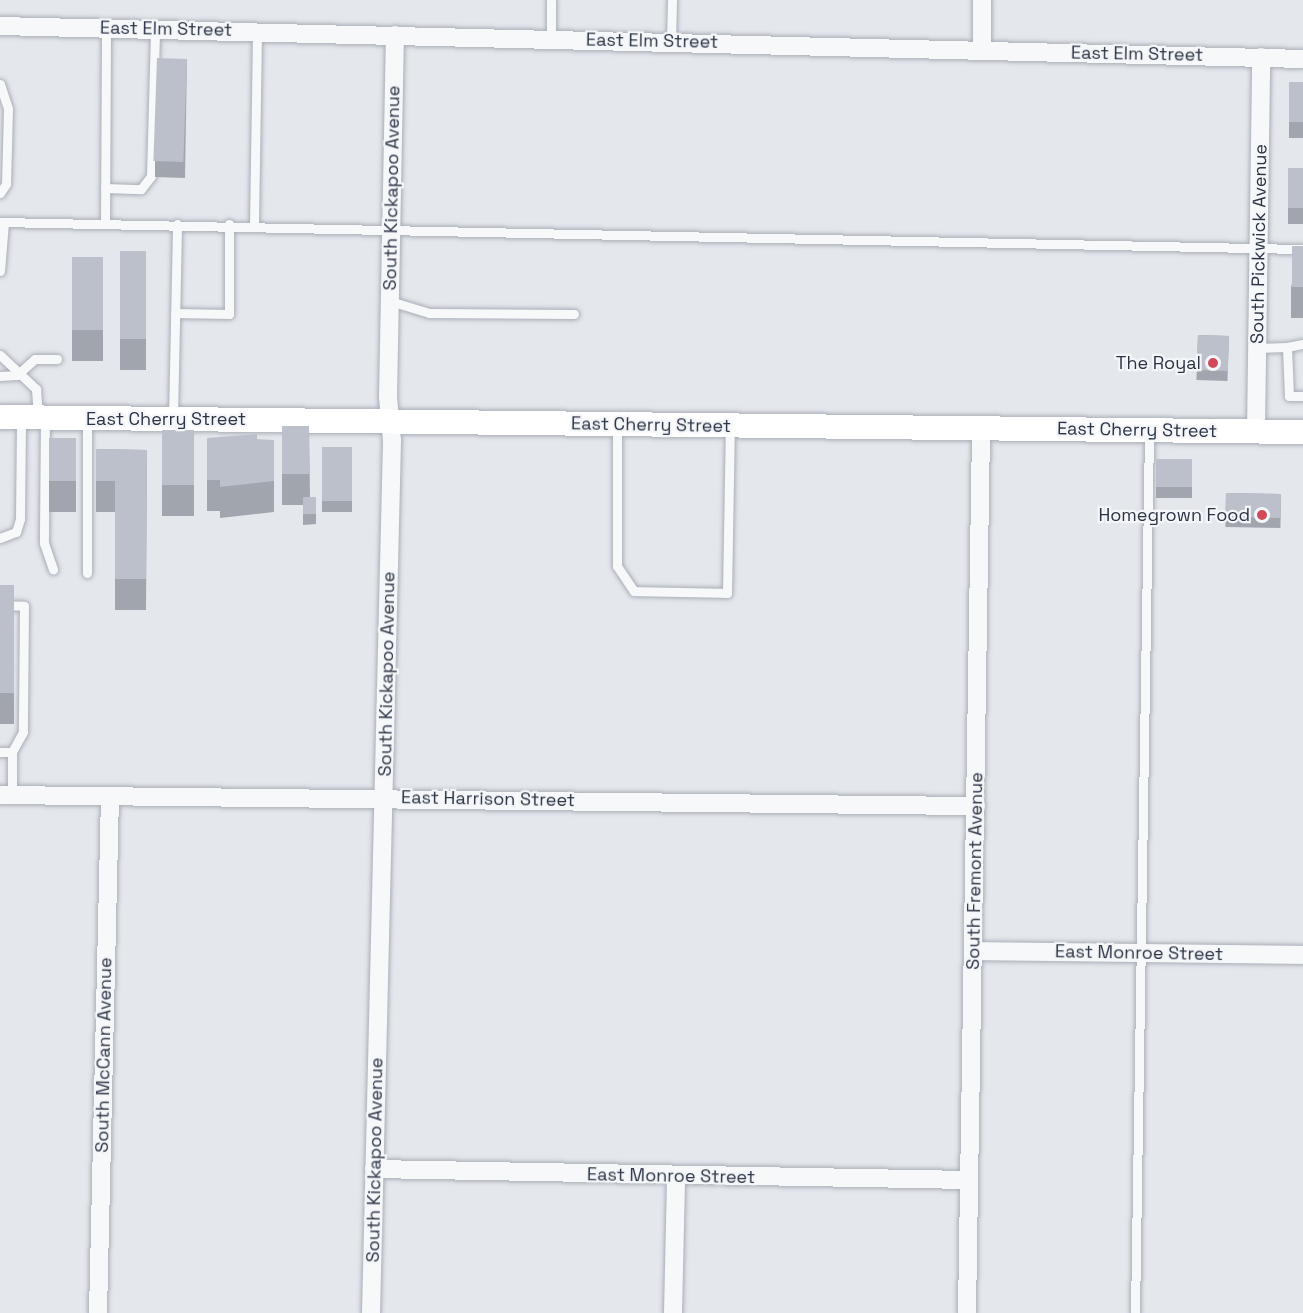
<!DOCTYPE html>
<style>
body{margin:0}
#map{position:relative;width:1303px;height:1313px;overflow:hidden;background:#e4e7ec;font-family:"Space Grotesk",sans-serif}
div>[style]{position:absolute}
.roads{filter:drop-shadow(0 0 2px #a9aeb7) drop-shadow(0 0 2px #a9aeb7)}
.lane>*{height:9px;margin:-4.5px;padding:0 4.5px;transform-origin:4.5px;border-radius:4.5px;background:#f7f8fa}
.street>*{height:18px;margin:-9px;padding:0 9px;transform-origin:9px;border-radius:9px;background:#f7f8fa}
.secondary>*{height:24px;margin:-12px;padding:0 12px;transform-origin:12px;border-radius:12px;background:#fff}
.wall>*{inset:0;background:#a1a5ae;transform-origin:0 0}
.building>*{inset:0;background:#bbc0ca;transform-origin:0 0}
.dots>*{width:16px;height:16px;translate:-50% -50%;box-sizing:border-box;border:3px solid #f4f6f9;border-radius:50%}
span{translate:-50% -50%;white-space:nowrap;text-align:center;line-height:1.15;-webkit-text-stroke:4.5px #f4f6f9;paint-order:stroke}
.street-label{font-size:18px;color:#2b3445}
.poi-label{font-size:18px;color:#2b3445}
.right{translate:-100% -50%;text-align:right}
</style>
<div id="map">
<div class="roads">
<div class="lane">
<div style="left:551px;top:39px;width:39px;rotate:-90deg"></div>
<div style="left:671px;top:42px;width:42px;rotate:-88.6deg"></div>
<div style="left:0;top:84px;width:26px;rotate:72deg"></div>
<div style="left:8px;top:109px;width:75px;rotate:91.5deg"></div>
<div style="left:6px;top:184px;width:11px;rotate:124deg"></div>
<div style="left:105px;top:188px;width:36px;rotate:2deg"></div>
<div style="left:141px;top:189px;width:16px;rotate:-52deg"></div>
<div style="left:151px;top:176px;width:147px;rotate:-88.4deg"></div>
<div style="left:0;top:222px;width:1303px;rotate:1.19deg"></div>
<div style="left:105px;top:224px;width:196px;rotate:-89.7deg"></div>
<div style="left:254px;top:224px;width:192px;rotate:-89.1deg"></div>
<div style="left:0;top:271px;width:49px;rotate:-85.3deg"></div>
<div style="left:390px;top:301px;width:41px;rotate:17.1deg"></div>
<div style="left:429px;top:313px;width:145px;rotate:0.4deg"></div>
<div style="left:175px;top:313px;width:54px;rotate:1.1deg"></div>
<div style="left:229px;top:314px;width:90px;rotate:-90deg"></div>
<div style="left:1287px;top:347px;width:16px;rotate:-11deg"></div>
<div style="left:1257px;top:348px;width:30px;rotate:-2deg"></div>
<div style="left:1287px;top:347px;width:49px;rotate:87.7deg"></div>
<div style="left:1289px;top:396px;width:14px"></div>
<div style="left:0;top:355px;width:50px;rotate:43.4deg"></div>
<div style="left:36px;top:389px;width:28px;rotate:86deg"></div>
<div style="left:0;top:376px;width:17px;rotate:-3deg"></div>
<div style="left:17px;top:375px;width:24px;rotate:-42deg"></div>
<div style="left:35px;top:359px;width:22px"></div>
<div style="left:45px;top:418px;width:125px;rotate:90.5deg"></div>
<div style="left:44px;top:543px;width:28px;rotate:71deg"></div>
<div style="left:173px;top:418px;width:194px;rotate:-88.8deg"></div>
<div style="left:617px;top:426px;width:140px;rotate:90deg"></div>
<div style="left:617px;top:566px;width:30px;rotate:56deg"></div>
<div style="left:634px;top:591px;width:93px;rotate:1.2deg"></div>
<div style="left:727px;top:593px;width:167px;rotate:-89deg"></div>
<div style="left:0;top:538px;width:17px;rotate:-21deg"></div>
<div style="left:16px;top:532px;width:14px;rotate:-73deg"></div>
<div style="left:20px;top:519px;width:101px;rotate:-89.4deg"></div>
<div style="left:87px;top:573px;width:154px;rotate:-90deg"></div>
<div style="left:0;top:605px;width:24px;rotate:2deg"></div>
<div style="left:24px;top:606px;width:126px;rotate:90.5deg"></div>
<div style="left:23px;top:732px;width:23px;rotate:119deg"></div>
<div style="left:12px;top:752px;width:43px;rotate:90deg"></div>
<div style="left:0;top:752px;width:12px"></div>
<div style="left:1135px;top:1313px;width:881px;rotate:-89.09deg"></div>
</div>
<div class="street">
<div style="left:0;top:26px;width:1303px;rotate:1.45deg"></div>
<div style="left:982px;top:50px;width:50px;rotate:-90deg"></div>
<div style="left:1256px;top:431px;width:374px;rotate:-89.2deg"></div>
<div style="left:0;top:795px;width:976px;rotate:0.65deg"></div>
<div style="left:975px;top:951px;width:328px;rotate:0.7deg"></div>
<div style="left:374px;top:1169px;width:594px;rotate:1.06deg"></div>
<div style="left:98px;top:1313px;width:517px;rotate:-88.67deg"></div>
<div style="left:371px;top:1313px;width:872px;rotate:-88.62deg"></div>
<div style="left:392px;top:441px;width:44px;rotate:-95.2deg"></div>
<div style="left:388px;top:397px;width:362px;rotate:-88.9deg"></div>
<div style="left:673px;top:1313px;width:136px;rotate:-88.7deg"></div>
<div style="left:967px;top:1313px;width:885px;rotate:-89.09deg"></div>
</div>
<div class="secondary">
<div style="left:0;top:417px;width:1303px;rotate:0.66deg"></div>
</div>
</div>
<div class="wall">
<div style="clip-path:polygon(187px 59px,185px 178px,155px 177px,155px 161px)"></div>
<div style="left:1289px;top:82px;width:14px;height:56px"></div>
<div style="left:1303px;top:168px;width:56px;height:15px;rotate:90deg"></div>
<div style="clip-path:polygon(1303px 246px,1303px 318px,1291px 318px,1291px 287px)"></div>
<div style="left:120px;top:251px;width:26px;height:119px"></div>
<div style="left:72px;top:257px;width:31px;height:104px"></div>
<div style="left:1198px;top:335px;width:31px;height:45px;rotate:2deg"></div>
<div style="clip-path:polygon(282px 426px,309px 426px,310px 497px,316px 497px,316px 524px,303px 525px,303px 505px,282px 505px)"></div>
<div style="left:162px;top:430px;width:32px;height:86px"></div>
<div style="left:49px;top:438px;width:27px;height:74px"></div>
<div style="clip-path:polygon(207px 438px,274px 440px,274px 512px,220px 518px,220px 511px,207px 511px)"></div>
<div style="left:322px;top:447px;width:30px;height:65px"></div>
<div style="clip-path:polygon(96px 449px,147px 450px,146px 610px,115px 610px,115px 512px,96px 512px)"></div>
<div style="left:1156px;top:459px;width:36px;height:39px"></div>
<div style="left:1226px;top:493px;width:55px;height:34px;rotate:1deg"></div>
<div style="left:0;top:585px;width:14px;height:139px"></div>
</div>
<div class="building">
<div style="left:157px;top:58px;width:30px;height:103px;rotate:2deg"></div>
<div style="left:1289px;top:82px;width:14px;height:40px"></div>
<div style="left:1303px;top:168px;width:40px;height:15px;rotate:90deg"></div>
<div style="left:1292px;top:246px;width:11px;height:41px"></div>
<div style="left:120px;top:251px;width:26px;height:88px"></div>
<div style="left:72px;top:257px;width:31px;height:73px"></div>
<div style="left:1198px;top:335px;width:31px;height:35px;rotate:2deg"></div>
<div style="left:282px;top:426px;width:27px;height:48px"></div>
<div style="left:162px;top:430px;width:32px;height:55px"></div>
<div style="clip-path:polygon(257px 434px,257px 440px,274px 440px,274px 481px,220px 487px,220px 480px,207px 480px,207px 438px)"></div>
<div style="left:49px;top:438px;width:27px;height:43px"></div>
<div style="left:322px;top:447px;width:30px;height:54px"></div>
<div style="clip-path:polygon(96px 449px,147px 450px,146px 579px,115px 579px,115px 481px,96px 481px)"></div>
<div style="left:1156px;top:459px;width:36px;height:28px"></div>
<div style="left:1226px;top:493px;width:55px;height:24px;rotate:1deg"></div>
<div style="left:316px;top:497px;width:17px;height:13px;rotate:90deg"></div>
<div style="left:0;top:585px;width:14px;height:108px"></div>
</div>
<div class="dots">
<div style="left:1213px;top:363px;background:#d1495b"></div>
<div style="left:1262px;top:515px;background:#d1495b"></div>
</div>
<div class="street-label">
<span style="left:166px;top:29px;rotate:1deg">East Elm Street</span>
<span style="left:652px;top:41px;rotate:1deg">East Elm Street</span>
<span style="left:1137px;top:54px;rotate:1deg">East Elm Street</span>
<span style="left:392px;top:188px;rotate:-89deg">South Kickapoo Avenue</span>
<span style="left:1259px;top:244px;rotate:-89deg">South Pickwick Avenue</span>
<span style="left:166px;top:419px">East Cherry Street</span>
<span style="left:651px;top:425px;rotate:1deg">East Cherry Street</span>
<span style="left:1137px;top:430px;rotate:1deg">East Cherry Street</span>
<span style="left:387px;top:674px;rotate:-89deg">South Kickapoo Avenue</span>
<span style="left:488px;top:799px;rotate:1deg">East Harrison Street</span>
<span style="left:975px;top:871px;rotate:-89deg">South Fremont Avenue</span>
<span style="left:1139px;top:953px;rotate:1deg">East Monroe Street</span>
<span style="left:104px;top:1055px;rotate:-89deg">South McCann Avenue</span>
<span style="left:375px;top:1160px;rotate:-89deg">South Kickapoo Avenue</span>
<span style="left:671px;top:1176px;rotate:1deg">East Monroe Street</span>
</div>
<div class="poi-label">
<span class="right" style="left:1201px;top:363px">The Royal</span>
<span class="right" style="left:1250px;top:515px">Homegrown Food</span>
</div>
</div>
